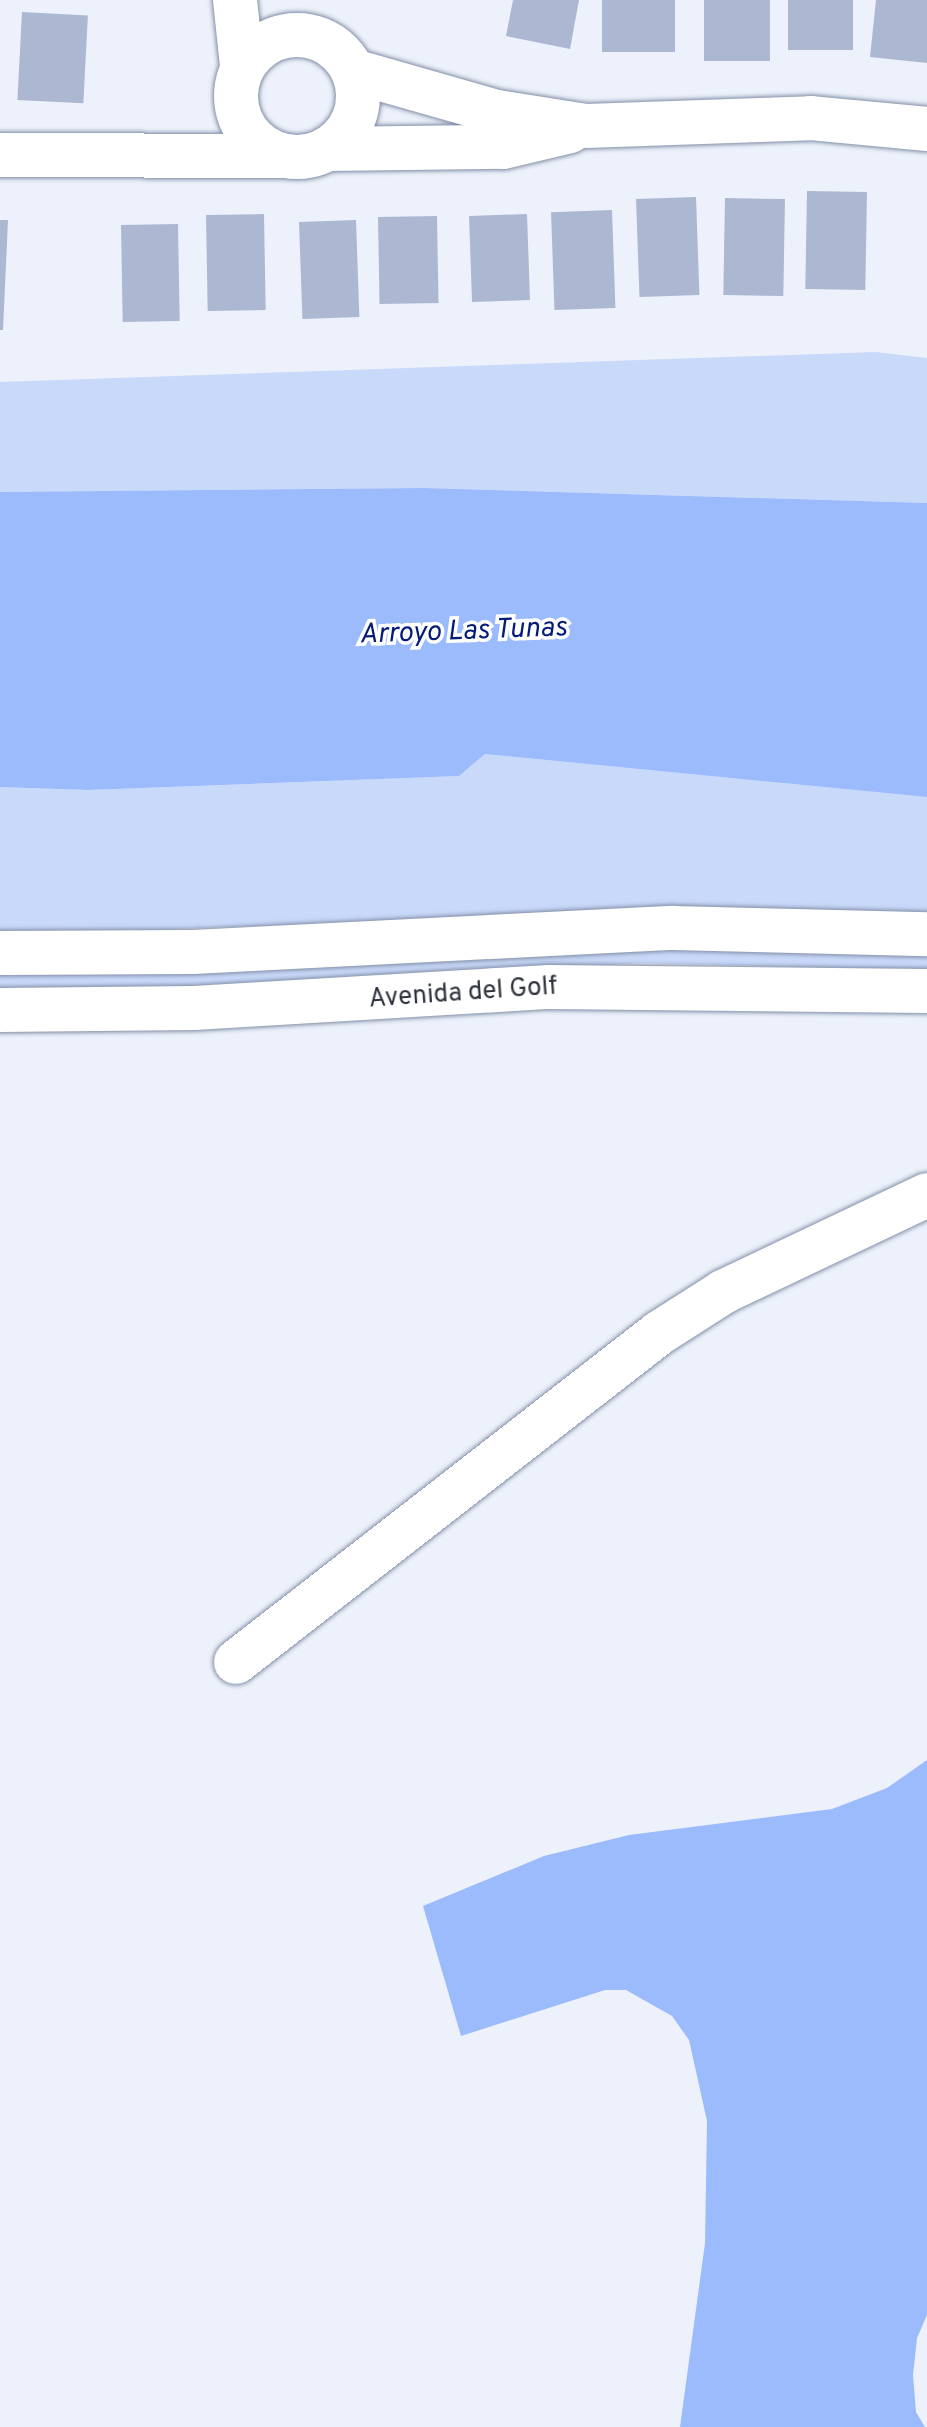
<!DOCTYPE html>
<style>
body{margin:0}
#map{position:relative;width:927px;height:2427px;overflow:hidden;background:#ecf1fb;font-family:Overpass,sans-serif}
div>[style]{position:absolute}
.green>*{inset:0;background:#c9d9fa}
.water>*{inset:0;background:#9bbbfd}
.building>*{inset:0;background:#acb8d1;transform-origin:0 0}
.roads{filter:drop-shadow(0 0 2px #838fa7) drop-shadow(0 0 2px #838fa7)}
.minor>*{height:44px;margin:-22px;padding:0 22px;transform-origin:22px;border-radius:22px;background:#fff}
.minor>.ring{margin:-22px;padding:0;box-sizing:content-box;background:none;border:44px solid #fff;border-radius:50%}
span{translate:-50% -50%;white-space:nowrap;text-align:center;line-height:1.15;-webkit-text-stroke:7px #fff;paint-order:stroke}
.street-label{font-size:26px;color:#2d323c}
.water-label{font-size:28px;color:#041c79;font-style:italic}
</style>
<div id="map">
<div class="green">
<div style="clip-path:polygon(876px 352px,927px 358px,927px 503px,424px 488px,0 492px,0 382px)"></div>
<div style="clip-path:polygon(485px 754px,927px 797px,927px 912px,648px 912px,0 935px,0 787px,88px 790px,459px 776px)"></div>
<div style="clip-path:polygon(639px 943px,927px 953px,927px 970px,640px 963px,279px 986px,0 988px,0 969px)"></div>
</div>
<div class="water">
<div style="clip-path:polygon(424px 488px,927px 503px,927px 797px,485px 754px,459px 776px,88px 790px,0 787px,0 492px)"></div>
<div style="clip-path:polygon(927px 1760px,927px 2315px,917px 2338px,913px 2375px,916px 2412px,925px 2427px,680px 2427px,705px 2243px,707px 2121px,689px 2040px,672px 2016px,626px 1990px,605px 1990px,461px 2036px,423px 1906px,544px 1856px,629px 1835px,832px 1809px,887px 1788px)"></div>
</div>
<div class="building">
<div style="clip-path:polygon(513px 0,579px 0,570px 49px,506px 36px)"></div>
<div style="left:602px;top:0;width:73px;height:52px"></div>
<div style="left:704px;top:0;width:66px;height:61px"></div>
<div style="left:788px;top:0;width:65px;height:50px"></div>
<div style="clip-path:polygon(876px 0,927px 0,927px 63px,870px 57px)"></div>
<div style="left:22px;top:12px;width:66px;height:88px;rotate:3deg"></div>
<div style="left:807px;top:191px;width:60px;height:98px;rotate:1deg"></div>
<div style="left:696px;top:197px;width:98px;height:60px;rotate:88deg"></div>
<div style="left:725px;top:198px;width:60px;height:97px;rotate:1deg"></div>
<div style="left:612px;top:210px;width:98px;height:61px;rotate:88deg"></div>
<div style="left:264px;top:214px;width:96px;height:58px;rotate:89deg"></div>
<div style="left:527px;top:214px;width:86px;height:58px;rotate:88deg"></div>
<div style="left:437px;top:216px;width:87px;height:59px;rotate:89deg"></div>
<div style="clip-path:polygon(0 220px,8px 220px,3px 330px,0 330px)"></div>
<div style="left:356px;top:220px;width:97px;height:57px;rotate:88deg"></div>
<div style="left:178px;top:224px;width:97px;height:57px;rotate:89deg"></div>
</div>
<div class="roads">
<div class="minor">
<div style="left:235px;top:0;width:66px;rotate:83.9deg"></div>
<div class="ring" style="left:236px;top:35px;width:78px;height:78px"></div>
<div style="left:353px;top:71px;width:150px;rotate:15.9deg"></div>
<div style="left:497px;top:112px;width:90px;rotate:8.9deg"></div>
<div style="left:586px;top:126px;width:225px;rotate:-2deg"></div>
<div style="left:811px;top:118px;width:117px;rotate:5.4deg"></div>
<div style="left:327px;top:149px;width:176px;rotate:-0.7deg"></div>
<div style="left:503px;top:147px;width:69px;rotate:-13.4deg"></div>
<div style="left:0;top:155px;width:283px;rotate:0.2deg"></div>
<div style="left:0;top:953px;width:193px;rotate:-0.3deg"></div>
<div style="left:193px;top:952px;width:481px;rotate:-2.9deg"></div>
<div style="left:673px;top:928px;width:254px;rotate:1.4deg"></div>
<div style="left:0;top:1010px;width:194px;rotate:-0.6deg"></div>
<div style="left:194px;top:1008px;width:356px;rotate:-3.4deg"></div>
<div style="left:549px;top:987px;width:378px;rotate:0.6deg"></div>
<div style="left:236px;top:1662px;width:536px;rotate:-37.87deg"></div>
<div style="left:659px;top:1333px;width:76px;rotate:-32.6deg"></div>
<div style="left:723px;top:1292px;width:226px;rotate:-25.4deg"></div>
</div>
</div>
<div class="street-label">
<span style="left:463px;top:994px;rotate:-4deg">Avenida del Golf</span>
</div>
<div class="water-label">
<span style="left:463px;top:632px;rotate:-2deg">Arroyo Las Tunas</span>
</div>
</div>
